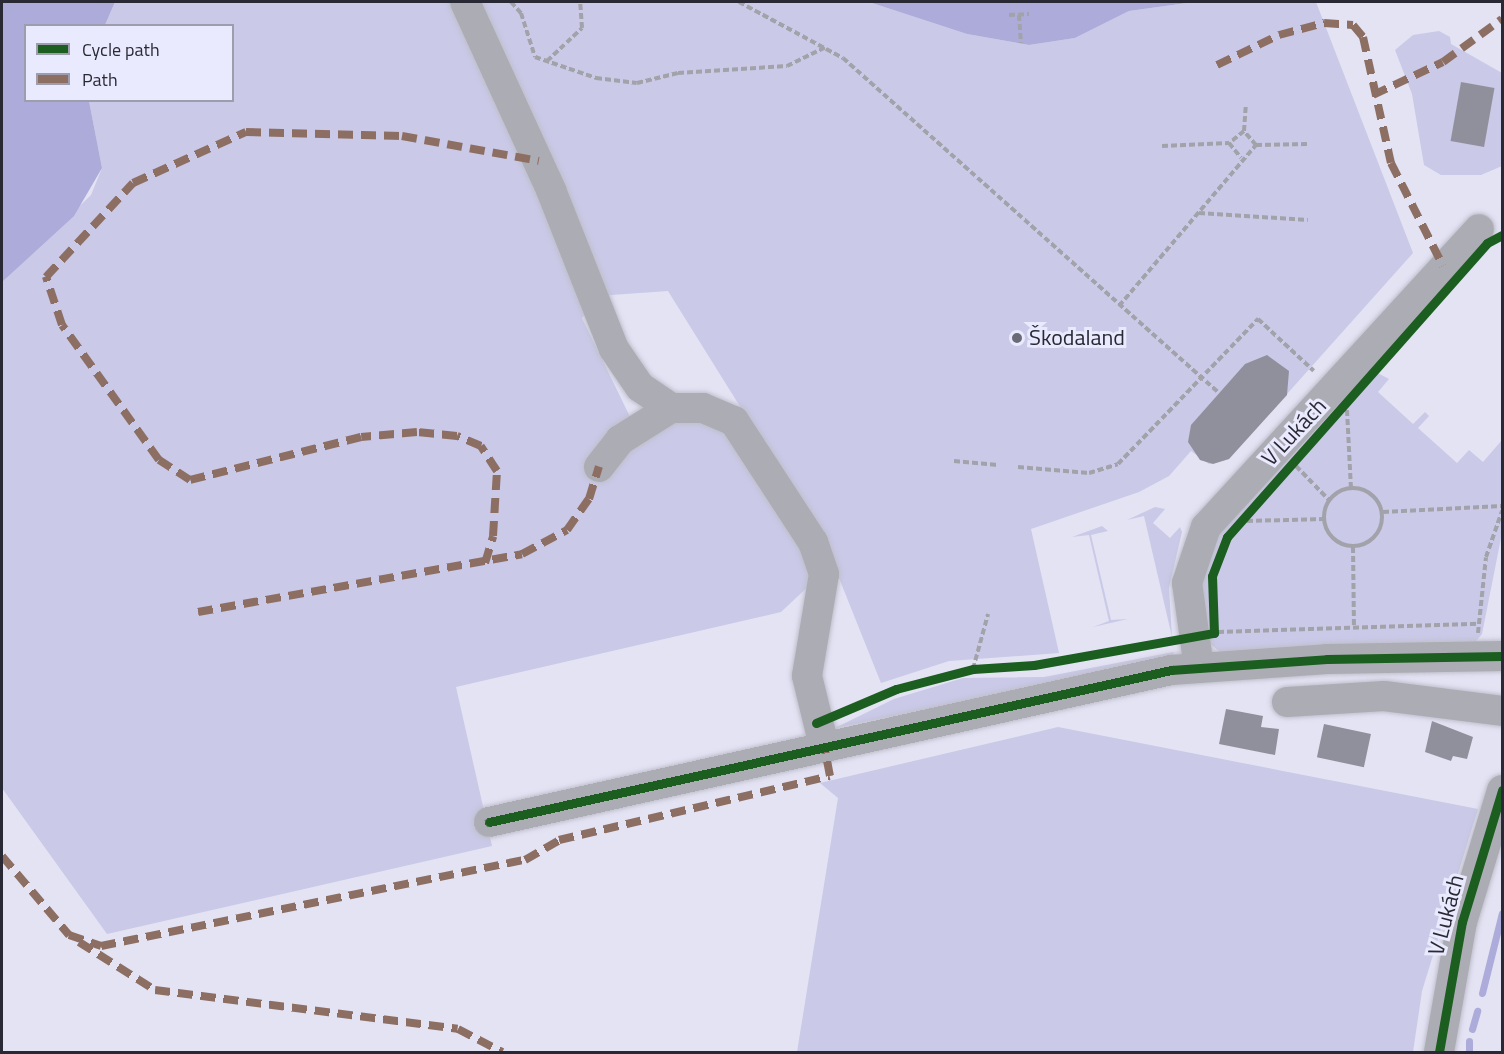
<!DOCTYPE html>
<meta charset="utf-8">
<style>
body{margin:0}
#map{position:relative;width:1504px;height:1054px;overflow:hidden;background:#e3e3f4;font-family:"Titillium Web",sans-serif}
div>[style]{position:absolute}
.green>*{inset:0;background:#cac9e7}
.water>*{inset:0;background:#adabd9}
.stream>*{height:7px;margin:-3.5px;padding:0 3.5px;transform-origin:3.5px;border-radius:3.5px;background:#adabd9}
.building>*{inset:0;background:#90909d;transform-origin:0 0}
.path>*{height:4px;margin-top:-2px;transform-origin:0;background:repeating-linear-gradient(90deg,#a2a2aa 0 6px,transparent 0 9px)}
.path>.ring{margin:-2px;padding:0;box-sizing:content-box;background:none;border:4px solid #a2a2aa;border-radius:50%}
.roads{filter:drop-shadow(0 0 2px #bfbfcc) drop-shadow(0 0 2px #bfbfcc)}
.minor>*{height:30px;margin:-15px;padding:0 15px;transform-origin:15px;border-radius:15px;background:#acacb4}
.quiet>*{height:8px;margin-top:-4px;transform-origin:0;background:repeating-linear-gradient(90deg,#8d6e63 0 15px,transparent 0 23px)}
.cycleway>*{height:9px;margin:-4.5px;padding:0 4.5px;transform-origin:4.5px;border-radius:4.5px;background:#1b5e20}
.dots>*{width:16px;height:16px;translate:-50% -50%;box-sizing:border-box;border:3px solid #eaeafe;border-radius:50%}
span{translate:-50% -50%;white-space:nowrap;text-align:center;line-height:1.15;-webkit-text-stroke:6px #eaeafe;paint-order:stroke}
.poi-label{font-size:22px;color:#292935}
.left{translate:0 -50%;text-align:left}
.street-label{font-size:22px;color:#292935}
.frame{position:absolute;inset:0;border:3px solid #292935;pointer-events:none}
.legend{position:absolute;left:24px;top:24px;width:210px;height:78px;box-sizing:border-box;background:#eaeafe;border:2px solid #9d9dae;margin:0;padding:8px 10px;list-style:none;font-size:18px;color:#292935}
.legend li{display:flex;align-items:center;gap:12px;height:30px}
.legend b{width:30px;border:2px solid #9d9dae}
</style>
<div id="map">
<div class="green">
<div style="clip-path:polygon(115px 2px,869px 2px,967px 34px,1029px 45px,1075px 38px,1129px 11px,1194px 2px,1316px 2px,1413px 253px,1229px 459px,1209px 464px,1191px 451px,1169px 476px,1139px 492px,1031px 529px,1059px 653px,949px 661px,881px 683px,825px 543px,668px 291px,597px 296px,582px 318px,633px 423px,716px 419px,807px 549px,813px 582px,781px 612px,456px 687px,492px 846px,107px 934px,2px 788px,2px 282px,91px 195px,102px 168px,89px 101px,232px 100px,232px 26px,105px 25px)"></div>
<div style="clip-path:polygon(1439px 31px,1450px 37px,1451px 44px,1502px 73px,1502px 166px,1481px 175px,1441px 175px,1424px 165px,1412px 94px,1395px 50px,1413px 35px)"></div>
<div style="clip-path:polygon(1370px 369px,1389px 379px,1378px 392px,1413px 424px,1425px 412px,1429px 416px,1418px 428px,1457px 463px,1469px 450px,1483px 462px,1502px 440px,1502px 533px,1482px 634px,1472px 646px,1222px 654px,1207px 641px,1196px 601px,1210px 541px)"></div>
<div style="clip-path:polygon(1155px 507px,1165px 509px,1153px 523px,1170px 538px,1180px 527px,1182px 532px,1169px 588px,1172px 637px,1144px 516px,1127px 520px)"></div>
<div style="clip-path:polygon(1102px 526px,1108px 531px,1091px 535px,1111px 620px,1128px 619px,1093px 627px,1109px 621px,1089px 535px,1072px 537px)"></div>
<div style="clip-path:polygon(1174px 652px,1170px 659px,835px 728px,894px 699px,963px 678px,1044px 677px)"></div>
<div style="clip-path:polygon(1058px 727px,1478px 809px,1422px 991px,1413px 1052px,797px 1052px,838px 798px,820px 783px)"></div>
</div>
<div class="water">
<div style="clip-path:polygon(2px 2px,115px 2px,105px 25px,26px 26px,26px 100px,89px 101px,102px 168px,74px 216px,2px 282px)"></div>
<div style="clip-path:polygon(869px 2px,1194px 2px,1129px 11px,1075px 38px,1029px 45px,967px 34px)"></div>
</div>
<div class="stream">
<div style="left:1482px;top:993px;width:82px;rotate:-76deg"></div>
<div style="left:1472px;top:1029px;width:19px;rotate:-74deg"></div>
<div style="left:1469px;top:1052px;width:11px;rotate:-90deg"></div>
</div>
<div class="building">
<div style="left:1461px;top:82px;width:34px;height:60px;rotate:10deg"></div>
<div style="clip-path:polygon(1267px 355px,1289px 371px,1287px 395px,1229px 459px,1213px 464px,1200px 460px,1188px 442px,1191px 425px,1245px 364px)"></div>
<div style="clip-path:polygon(1226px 709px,1263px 716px,1261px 727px,1279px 729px,1275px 755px,1219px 744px)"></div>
<div style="clip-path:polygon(1432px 721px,1473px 737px,1467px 759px,1453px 756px,1451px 761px,1425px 752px)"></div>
<div style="left:1324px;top:724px;width:48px;height:34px;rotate:12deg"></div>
</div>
<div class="path">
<div style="left:511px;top:2px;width:15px;rotate:48deg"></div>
<div style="left:521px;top:13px;width:46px;rotate:72.3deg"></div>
<div style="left:535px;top:57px;width:65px;rotate:19deg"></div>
<div style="left:596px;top:78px;width:41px;rotate:7deg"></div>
<div style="left:637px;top:83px;width:42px;rotate:-13.7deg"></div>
<div style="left:678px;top:73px;width:109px;rotate:-3.7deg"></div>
<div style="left:787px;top:66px;width:43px;rotate:-26deg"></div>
<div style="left:739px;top:2px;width:118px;rotate:28.3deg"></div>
<div style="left:843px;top:58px;width:504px;rotate:41.7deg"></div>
<div style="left:1009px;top:15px;width:20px;rotate:-3deg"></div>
<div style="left:1019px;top:15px;width:28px;rotate:86deg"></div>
<div style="left:547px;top:61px;width:48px;rotate:-43.3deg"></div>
<div style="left:582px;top:28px;width:26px;rotate:-94deg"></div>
<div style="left:1244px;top:131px;width:26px;rotate:-86deg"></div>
<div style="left:1256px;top:145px;width:52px;rotate:-1.1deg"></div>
<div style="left:1162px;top:146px;width:67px;rotate:-2.6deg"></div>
<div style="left:1199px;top:213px;width:109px;rotate:3.7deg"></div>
<div style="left:1119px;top:306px;width:211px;rotate:-49.6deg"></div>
<div style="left:1256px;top:145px;width:18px;rotate:-131deg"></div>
<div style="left:1244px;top:131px;width:19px;rotate:141deg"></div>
<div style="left:1229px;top:143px;width:19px;rotate:51deg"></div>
<div style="left:1347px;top:410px;width:78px;rotate:87.1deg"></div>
<div style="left:954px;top:461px;width:44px;rotate:5.2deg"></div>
<div style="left:1296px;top:466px;width:47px;rotate:45.9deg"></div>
<div style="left:1018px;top:467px;width:71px;rotate:4.8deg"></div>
<div style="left:1089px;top:473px;width:30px;rotate:-17deg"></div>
<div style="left:1118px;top:464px;width:202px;rotate:-46deg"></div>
<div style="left:1258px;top:319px;width:76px;rotate:42.9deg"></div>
<div class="ring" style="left:1324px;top:488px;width:54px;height:54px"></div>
<div style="left:1383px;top:512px;width:119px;rotate:-2.9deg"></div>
<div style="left:1247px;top:521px;width:77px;rotate:-1.5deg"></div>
<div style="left:1353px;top:547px;width:80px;rotate:89.3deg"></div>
<div style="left:1218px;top:632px;width:261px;rotate:-1.8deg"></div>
<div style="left:1478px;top:633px;width:76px;rotate:-84deg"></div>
<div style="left:1486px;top:557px;width:49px;rotate:-70.8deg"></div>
<div style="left:973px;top:669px;width:57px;rotate:-74.7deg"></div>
</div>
<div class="roads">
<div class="minor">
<div style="left:465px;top:2px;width:207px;rotate:65.4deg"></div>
<div style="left:551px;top:190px;width:171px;rotate:68.4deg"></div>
<div style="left:614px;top:349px;width:46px;rotate:55.6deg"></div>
<div style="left:640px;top:387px;width:37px;rotate:34deg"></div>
<div style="left:599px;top:467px;width:34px;rotate:-52deg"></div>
<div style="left:620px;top:440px;width:60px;rotate:-32.1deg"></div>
<div style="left:671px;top:408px;width:32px"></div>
<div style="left:703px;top:408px;width:34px;rotate:23deg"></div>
<div style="left:734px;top:421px;width:145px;rotate:56.9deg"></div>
<div style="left:813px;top:542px;width:34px;rotate:71deg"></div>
<div style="left:824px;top:574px;width:103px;rotate:99.5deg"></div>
<div style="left:807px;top:676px;width:72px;rotate:76.3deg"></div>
<div style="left:1199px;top:668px;width:86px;rotate:-98deg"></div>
<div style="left:1187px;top:583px;width:59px;rotate:-71.3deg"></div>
<div style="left:1206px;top:527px;width:404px;rotate:-47.5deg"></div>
<div style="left:1287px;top:702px;width:97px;rotate:-3.5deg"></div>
<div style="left:1384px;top:696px;width:119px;rotate:7.2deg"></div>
<div style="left:489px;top:822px;width:699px;rotate:-12.56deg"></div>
<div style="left:1171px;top:670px;width:156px;rotate:-4deg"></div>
<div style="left:1327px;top:659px;width:175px;rotate:-1deg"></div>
<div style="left:1439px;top:1052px;width:132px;rotate:-80deg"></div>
<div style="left:1462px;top:922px;width:138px;rotate:-73.1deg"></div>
</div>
</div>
<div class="quiet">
<div style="left:1217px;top:65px;width:69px;rotate:-25.8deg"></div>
<div style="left:1279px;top:35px;width:47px;rotate:-14.9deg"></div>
<div style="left:1324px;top:23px;width:29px;rotate:4deg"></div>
<div style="left:1353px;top:25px;width:16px;rotate:50deg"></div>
<div style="left:1363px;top:37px;width:129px;rotate:77.5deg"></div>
<div style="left:1391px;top:163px;width:115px;rotate:63.2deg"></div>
<div style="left:1373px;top:95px;width:77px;rotate:-25.2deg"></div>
<div style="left:1443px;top:62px;width:73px;rotate:-36.1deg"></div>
<div style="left:485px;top:563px;width:28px;rotate:-73deg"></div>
<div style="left:493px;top:536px;width:65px;rotate:-86.5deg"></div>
<div style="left:497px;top:471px;width:30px;rotate:-123deg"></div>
<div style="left:481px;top:446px;width:26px;rotate:-157deg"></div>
<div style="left:457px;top:436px;width:40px;rotate:-174.3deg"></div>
<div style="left:417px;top:432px;width:56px;rotate:174.9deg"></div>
<div style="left:361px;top:437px;width:176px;rotate:165.9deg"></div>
<div style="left:190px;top:480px;width:37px;rotate:-147deg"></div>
<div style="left:159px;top:460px;width:166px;rotate:-125.7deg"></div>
<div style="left:62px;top:325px;width:51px;rotate:-108.4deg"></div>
<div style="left:46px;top:277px;width:128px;rotate:-47.2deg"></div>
<div style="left:133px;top:183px;width:124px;rotate:-24.3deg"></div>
<div style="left:246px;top:132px;width:156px;rotate:1.5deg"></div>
<div style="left:402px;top:136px;width:139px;rotate:10.3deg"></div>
<div style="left:198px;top:612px;width:329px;rotate:-10.1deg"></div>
<div style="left:522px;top:554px;width:51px;rotate:-28.1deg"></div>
<div style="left:567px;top:530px;width:38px;rotate:-55deg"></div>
<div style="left:589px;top:499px;width:34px;rotate:-73deg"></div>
<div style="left:2px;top:856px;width:104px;rotate:49.7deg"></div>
<div style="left:69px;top:935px;width:34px;rotate:19deg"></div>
<div style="left:101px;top:946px;width:433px;rotate:-11.5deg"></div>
<div style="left:525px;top:860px;width:39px;rotate:-30deg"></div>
<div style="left:559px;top:840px;width:278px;rotate:-13.3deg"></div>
<div style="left:830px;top:776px;width:31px;rotate:-101deg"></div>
<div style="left:79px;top:942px;width:90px;rotate:32.3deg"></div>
<div style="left:155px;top:990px;width:305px;rotate:7.3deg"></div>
<div style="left:458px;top:1029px;width:50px;rotate:27.6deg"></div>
</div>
<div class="cycleway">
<div style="left:816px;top:723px;width:87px;rotate:-23deg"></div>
<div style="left:896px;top:689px;width:80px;rotate:-14.6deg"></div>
<div style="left:973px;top:669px;width:61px;rotate:-3.8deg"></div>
<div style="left:1034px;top:665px;width:183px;rotate:-10.1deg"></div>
<div style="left:1214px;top:633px;width:57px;rotate:-92deg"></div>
<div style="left:1212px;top:576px;width:42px;rotate:-69deg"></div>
<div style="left:1227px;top:537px;width:392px;rotate:-48.5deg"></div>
<div style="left:1487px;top:243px;width:17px;rotate:-28deg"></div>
<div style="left:489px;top:822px;width:699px;rotate:-12.56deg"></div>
<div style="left:1171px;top:670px;width:156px;rotate:-4deg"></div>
<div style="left:1327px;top:659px;width:175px;rotate:-1deg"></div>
<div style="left:1439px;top:1052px;width:132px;rotate:-80deg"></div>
<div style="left:1462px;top:922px;width:138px;rotate:-73.1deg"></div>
</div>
<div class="dots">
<div style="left:1017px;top:338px;background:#6a6a78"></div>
</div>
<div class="poi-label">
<span class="left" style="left:1029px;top:338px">Škodaland</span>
</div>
<div class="street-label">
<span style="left:1294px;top:432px;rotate:-47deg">V Lukách</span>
<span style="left:1446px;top:915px;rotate:-75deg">V Lukách</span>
</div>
<div class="frame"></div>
<ul class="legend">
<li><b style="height:8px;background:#1b5e20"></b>Cycle path</li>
<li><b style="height:8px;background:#8d6e63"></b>Path</li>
</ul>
</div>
